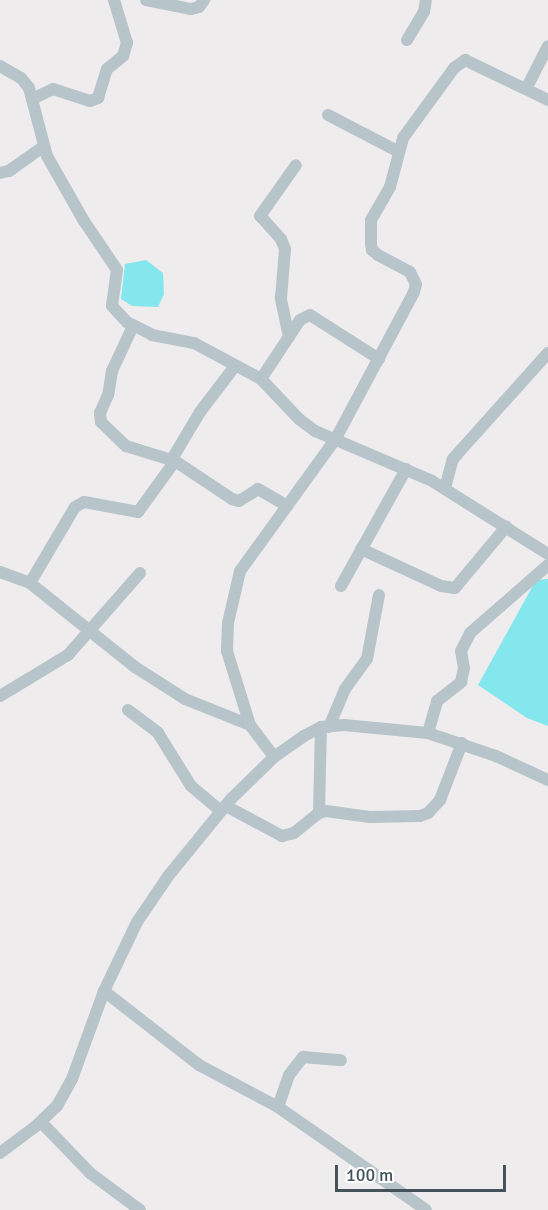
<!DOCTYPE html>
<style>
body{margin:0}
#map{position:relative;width:548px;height:1210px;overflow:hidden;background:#efeced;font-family:Signika,sans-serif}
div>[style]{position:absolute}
.water>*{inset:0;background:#84e7ed}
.minor>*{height:12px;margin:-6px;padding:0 6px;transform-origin:6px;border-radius:6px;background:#b7c4ca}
span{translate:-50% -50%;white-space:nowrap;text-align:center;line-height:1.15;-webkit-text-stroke:4.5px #fff;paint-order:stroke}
.scale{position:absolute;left:335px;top:1165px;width:171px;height:27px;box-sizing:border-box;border:3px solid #44535a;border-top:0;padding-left:8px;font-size:18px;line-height:21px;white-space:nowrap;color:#44535a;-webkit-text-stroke:4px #fff;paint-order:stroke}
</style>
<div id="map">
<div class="water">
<div style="clip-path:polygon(146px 260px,163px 273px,164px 294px,158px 307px,132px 306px,121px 299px,125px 264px)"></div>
<div style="clip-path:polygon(548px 579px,548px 726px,527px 718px,478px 685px,536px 580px)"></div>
</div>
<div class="minor">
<div style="left:146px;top:0;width:46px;rotate:11.3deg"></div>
<div style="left:191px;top:9px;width:8px;rotate:-14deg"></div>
<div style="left:199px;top:7px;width:9px;rotate:-54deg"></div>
<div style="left:407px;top:40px;width:33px;rotate:-59deg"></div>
<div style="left:424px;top:12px;width:12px;rotate:-81deg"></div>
<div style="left:0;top:66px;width:24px;rotate:30deg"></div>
<div style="left:21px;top:78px;width:13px;rotate:51deg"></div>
<div style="left:29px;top:88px;width:70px;rotate:75.2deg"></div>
<div style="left:47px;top:156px;width:75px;rotate:60.4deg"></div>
<div style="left:84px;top:221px;width:59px;rotate:56deg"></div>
<div style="left:117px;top:270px;width:36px;rotate:98deg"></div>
<div style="left:112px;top:306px;width:22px;rotate:47deg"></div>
<div style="left:127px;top:322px;width:28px;rotate:27deg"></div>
<div style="left:152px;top:335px;width:43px;rotate:10.8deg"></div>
<div style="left:194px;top:343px;width:76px;rotate:28.2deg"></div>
<div style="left:261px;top:379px;width:55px;rotate:46.5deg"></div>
<div style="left:299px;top:419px;width:20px;rotate:37deg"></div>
<div style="left:315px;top:431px;width:127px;rotate:23.1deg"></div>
<div style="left:432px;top:481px;width:137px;rotate:32.2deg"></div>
<div style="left:526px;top:89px;width:48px;rotate:-62.9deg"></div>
<div style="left:34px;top:98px;width:21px;rotate:-25deg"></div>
<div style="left:53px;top:89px;width:39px;rotate:18deg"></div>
<div style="left:90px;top:101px;width:9px;rotate:-21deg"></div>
<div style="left:98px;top:98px;width:30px;rotate:-73deg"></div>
<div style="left:107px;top:69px;width:21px;rotate:-39deg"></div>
<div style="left:123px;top:56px;width:14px;rotate:-73deg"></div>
<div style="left:127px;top:43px;width:45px;rotate:-106.8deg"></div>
<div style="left:328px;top:115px;width:80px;rotate:27.5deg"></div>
<div style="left:0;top:173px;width:9px;rotate:-13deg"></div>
<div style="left:9px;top:171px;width:43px;rotate:-35.5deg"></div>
<div style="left:133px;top:326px;width:50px;rotate:115deg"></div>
<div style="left:112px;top:371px;width:24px;rotate:99deg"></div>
<div style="left:108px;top:395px;width:20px;rotate:114deg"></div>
<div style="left:100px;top:413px;width:9px;rotate:84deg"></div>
<div style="left:101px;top:422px;width:35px;rotate:44deg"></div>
<div style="left:126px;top:446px;width:51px;rotate:17deg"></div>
<div style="left:175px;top:461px;width:69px;rotate:33.7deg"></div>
<div style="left:232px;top:499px;width:7px;rotate:16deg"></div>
<div style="left:239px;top:501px;width:22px;rotate:-32deg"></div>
<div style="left:258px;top:489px;width:34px;rotate:30deg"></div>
<div style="left:289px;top:337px;width:40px;rotate:-102deg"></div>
<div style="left:281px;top:298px;width:49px;rotate:-85.3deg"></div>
<div style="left:285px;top:249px;width:11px;rotate:-112deg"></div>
<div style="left:281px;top:239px;width:31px;rotate:-132deg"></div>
<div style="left:260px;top:216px;width:62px;rotate:-54.8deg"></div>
<div style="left:261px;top:379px;width:71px;rotate:-56.5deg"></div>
<div style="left:300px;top:320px;width:11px;rotate:-27deg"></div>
<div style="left:310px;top:315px;width:82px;rotate:32.5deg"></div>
<div style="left:172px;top:459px;width:55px;rotate:-59.2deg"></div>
<div style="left:200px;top:412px;width:58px;rotate:-52.7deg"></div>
<div style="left:445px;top:488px;width:30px;rotate:-75deg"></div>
<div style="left:453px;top:459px;width:11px;rotate:-49deg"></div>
<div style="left:460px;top:451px;width:132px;rotate:-48.1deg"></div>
<div style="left:361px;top:549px;width:88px;rotate:24.8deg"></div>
<div style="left:441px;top:586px;width:14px;rotate:8deg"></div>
<div style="left:455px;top:588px;width:80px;rotate:-50.1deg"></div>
<div style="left:0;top:572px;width:32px;rotate:20deg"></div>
<div style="left:30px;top:583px;width:134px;rotate:38.7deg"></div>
<div style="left:135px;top:667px;width:59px;rotate:32.6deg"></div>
<div style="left:185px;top:699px;width:70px;rotate:21.8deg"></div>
<div style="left:250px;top:725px;width:40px;rotate:53deg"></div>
<div style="left:30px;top:583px;width:88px;rotate:-59.4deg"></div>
<div style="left:75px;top:507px;width:10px;rotate:-29deg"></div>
<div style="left:84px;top:502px;width:55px;rotate:10.5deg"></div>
<div style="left:138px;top:512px;width:63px;rotate:-54deg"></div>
<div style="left:341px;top:586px;width:134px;rotate:-60.9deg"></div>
<div style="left:0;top:696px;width:79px;rotate:-31.1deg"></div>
<div style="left:68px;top:655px;width:109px;rotate:-48.7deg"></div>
<div style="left:128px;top:710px;width:38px;rotate:37deg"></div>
<div style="left:158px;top:733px;width:62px;rotate:58.1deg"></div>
<div style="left:191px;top:786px;width:39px;rotate:40deg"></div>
<div style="left:250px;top:725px;width:77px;rotate:-107.3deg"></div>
<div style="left:227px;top:651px;width:28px;rotate:-88deg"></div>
<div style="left:228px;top:623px;width:53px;rotate:-77deg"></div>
<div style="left:240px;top:571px;width:162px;rotate:-54.1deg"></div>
<div style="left:335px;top:440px;width:168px;rotate:-61.9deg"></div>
<div style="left:414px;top:292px;width:8px;rotate:-76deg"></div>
<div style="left:416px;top:284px;width:13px;rotate:-117deg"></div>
<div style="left:410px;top:272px;width:36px;rotate:-152deg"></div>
<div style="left:378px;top:255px;width:8px;rotate:-140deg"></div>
<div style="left:372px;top:250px;width:6px;rotate:-99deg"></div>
<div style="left:371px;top:244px;width:24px;rotate:-90deg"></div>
<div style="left:371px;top:220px;width:38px;rotate:-60deg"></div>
<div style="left:390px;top:187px;width:51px;rotate:-75.1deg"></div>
<div style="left:403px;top:138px;width:87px;rotate:-53.9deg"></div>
<div style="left:454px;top:68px;width:14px;rotate:-36deg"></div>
<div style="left:465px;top:60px;width:92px;rotate:25.7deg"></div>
<div style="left:329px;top:727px;width:41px;rotate:-67.2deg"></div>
<div style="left:345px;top:689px;width:37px;rotate:-54deg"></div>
<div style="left:367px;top:659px;width:65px;rotate:-79.4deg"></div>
<div style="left:428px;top:733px;width:33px;rotate:-74deg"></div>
<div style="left:437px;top:701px;width:31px;rotate:-38deg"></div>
<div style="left:461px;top:682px;width:14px;rotate:-78deg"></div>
<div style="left:464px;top:668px;width:17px;rotate:-100deg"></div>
<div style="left:461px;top:651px;width:20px;rotate:-63deg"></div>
<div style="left:470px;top:633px;width:103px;rotate:-41.1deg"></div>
<div style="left:226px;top:806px;width:64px;rotate:28.2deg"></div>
<div style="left:282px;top:836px;width:12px;rotate:-14deg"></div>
<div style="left:294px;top:833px;width:32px;rotate:-39deg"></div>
<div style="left:319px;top:813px;width:7px;rotate:-16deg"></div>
<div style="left:326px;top:811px;width:44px;rotate:7.8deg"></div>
<div style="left:370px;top:817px;width:50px;rotate:-1.1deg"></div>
<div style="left:420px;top:816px;width:9px;rotate:-21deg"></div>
<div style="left:428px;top:813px;width:18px;rotate:-47deg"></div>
<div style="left:440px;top:800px;width:61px;rotate:-68.9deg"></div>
<div style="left:319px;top:813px;width:86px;rotate:-88.7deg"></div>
<div style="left:104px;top:991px;width:120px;rotate:37.9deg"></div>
<div style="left:199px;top:1065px;width:89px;rotate:28deg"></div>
<div style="left:278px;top:1107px;width:180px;rotate:34.8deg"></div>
<div style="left:278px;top:1107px;width:34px;rotate:-71deg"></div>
<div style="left:289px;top:1075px;width:23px;rotate:-52deg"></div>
<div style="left:303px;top:1057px;width:38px;rotate:5deg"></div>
<div style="left:41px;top:1122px;width:71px;rotate:46.1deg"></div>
<div style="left:90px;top:1173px;width:62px;rotate:36.5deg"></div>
<div style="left:0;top:1153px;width:45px;rotate:-36.9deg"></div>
<div style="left:36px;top:1126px;width:29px;rotate:-44deg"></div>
<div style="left:57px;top:1106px;width:31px;rotate:-61deg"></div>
<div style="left:72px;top:1079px;width:94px;rotate:-70deg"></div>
<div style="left:104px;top:991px;width:76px;rotate:-64.4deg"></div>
<div style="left:137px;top:922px;width:57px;rotate:-55.8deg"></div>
<div style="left:169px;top:875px;width:98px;rotate:-50.8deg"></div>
<div style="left:231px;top:799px;width:60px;rotate:-44.3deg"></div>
<div style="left:274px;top:757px;width:37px;rotate:-35deg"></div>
<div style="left:304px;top:736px;width:19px;rotate:-28deg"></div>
<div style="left:321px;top:727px;width:23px;rotate:-5deg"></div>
<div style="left:344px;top:725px;width:84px;rotate:5.4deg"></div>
<div style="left:428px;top:733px;width:72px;rotate:18.7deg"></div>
<div style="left:496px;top:756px;width:57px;rotate:24.8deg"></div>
</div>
<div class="scale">100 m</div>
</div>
